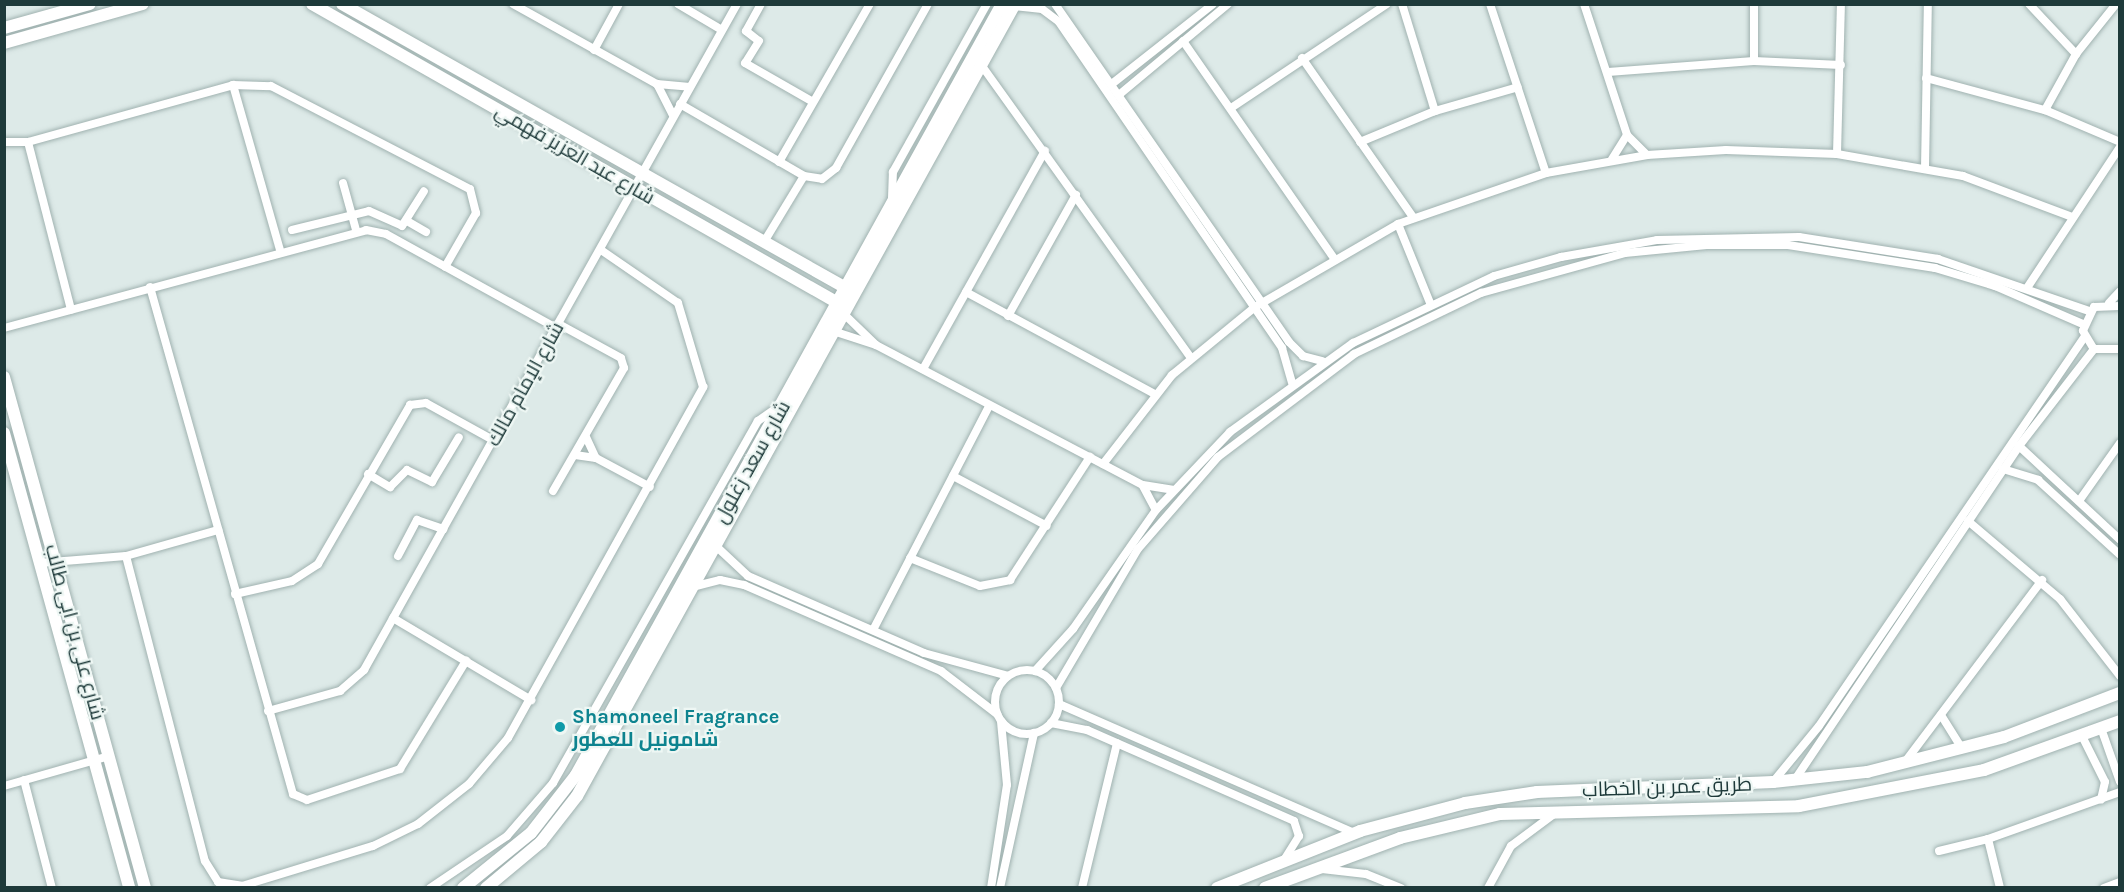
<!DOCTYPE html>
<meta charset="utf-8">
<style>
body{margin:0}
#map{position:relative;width:2124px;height:892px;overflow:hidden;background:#ddeae8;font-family:Karla,Cairo,sans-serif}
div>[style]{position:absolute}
.roads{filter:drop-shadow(0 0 2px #a0b2b0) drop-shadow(0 0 2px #a0b2b0)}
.street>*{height:8px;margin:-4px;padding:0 4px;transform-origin:4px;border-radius:4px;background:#fff}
.street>.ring{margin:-4px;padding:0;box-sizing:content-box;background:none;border:8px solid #fff;border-radius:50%}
.secondary>*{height:12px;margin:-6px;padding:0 6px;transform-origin:6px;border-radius:6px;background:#fff}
.dots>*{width:16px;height:16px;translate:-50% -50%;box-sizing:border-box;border:3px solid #eef7f4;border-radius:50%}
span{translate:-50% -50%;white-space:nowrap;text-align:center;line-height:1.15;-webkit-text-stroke:4.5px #eef7f4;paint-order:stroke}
.street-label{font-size:20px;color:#1e3a3a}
.culture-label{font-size:20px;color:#0d838f;font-weight:700}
.left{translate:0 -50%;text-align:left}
.frame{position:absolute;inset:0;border:6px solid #1e3a3a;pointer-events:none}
</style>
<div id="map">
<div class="roads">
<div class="street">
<div style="left:513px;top:4px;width:165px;rotate:29.1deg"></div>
<div style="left:657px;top:84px;width:33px;rotate:5deg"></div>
<div style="left:678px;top:4px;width:51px;rotate:30.6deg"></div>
<div style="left:761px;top:4px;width:31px;rotate:119deg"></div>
<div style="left:746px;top:31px;width:16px;rotate:38deg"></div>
<div style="left:759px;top:41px;width:26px;rotate:122deg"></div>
<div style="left:745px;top:63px;width:78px;rotate:29.8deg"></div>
<div style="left:1055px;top:4px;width:411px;rotate:55.3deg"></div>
<div style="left:1289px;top:342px;width:20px;rotate:45deg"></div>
<div style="left:1303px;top:356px;width:20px;rotate:15deg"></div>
<div style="left:1402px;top:4px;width:112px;rotate:72.9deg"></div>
<div style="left:1490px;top:4px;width:178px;rotate:71.7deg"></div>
<div style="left:1584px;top:4px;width:138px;rotate:71.8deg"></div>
<div style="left:1627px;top:135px;width:28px;rotate:45deg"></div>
<div style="left:2029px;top:4px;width:69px;rotate:46.8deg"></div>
<div style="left:1014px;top:6px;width:28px;rotate:6deg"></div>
<div style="left:1042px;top:9px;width:21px;rotate:37deg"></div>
<div style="left:1059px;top:22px;width:395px;rotate:55.6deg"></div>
<div style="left:1282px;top:348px;width:36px;rotate:74deg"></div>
<div style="left:1183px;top:41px;width:263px;rotate:55.2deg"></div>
<div style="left:594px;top:50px;width:52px;rotate:-61.5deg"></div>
<div style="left:1302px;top:58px;width:194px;rotate:55.1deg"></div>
<div style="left:1754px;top:61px;width:57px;rotate:-90deg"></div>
<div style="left:982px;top:66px;width:358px;rotate:54.4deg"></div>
<div style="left:1608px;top:72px;width:146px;rotate:-4.3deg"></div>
<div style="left:1754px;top:61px;width:87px;rotate:2.6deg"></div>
<div style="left:1926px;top:78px;width:123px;rotate:15.1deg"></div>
<div style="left:2045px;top:110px;width:82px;rotate:23.1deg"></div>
<div style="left:1113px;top:83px;width:127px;rotate:-38.3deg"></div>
<div style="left:657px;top:84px;width:35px;rotate:63deg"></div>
<div style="left:233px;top:85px;width:172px;rotate:74.1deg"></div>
<div style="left:1120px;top:94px;width:141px;rotate:-39.8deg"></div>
<div style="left:680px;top:104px;width:143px;rotate:30.1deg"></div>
<div style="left:804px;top:176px;width:18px;rotate:9deg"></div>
<div style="left:822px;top:179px;width:18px;rotate:-38deg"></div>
<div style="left:836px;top:168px;width:188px;rotate:-60.7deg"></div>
<div style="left:1231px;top:108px;width:187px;rotate:-33.7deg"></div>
<div style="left:2045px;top:110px;width:64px;rotate:-61deg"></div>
<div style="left:2076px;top:54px;width:64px;rotate:-51.3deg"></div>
<div style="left:4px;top:142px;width:24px"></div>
<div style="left:28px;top:142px;width:213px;rotate:-15.5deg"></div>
<div style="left:233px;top:85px;width:38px;rotate:2deg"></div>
<div style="left:271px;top:86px;width:224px;rotate:27.4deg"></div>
<div style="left:470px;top:189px;width:25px;rotate:76deg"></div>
<div style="left:476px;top:213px;width:62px;rotate:119.9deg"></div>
<div style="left:28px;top:142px;width:173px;rotate:75.6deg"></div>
<div style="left:1360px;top:142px;width:81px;rotate:-22.5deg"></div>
<div style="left:1435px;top:111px;width:86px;rotate:-16.1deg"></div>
<div style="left:1837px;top:154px;width:150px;rotate:-88.5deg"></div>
<div style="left:1612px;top:159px;width:28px;rotate:-58deg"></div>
<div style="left:779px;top:162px;width:182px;rotate:-60.1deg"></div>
<div style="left:1925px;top:168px;width:164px;rotate:-89deg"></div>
<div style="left:343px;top:183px;width:49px;rotate:74.5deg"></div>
<div style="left:892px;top:198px;width:26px;rotate:-88deg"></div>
<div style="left:893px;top:172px;width:193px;rotate:-60.8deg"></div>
<div style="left:407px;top:221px;width:22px;rotate:30deg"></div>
<div style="left:1398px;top:224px;width:85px;rotate:67.9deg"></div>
<div style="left:292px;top:230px;width:79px;rotate:-13.9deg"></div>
<div style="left:369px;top:211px;width:36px;rotate:24deg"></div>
<div style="left:402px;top:226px;width:41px;rotate:-57.8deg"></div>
<div style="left:764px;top:242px;width:77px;rotate:-58.8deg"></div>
<div style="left:150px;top:287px;width:527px;rotate:74.25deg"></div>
<div style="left:293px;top:794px;width:15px;rotate:23deg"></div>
<div style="left:307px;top:800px;width:98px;rotate:-18.4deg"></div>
<div style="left:400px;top:769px;width:127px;rotate:-58.6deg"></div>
<div style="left:2027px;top:288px;width:169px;rotate:-56.6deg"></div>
<div style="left:966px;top:292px;width:215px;rotate:28.4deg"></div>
<div style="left:2109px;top:303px;width:16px;rotate:-47deg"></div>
<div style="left:2120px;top:306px;width:26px;rotate:178deg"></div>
<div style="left:2094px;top:307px;width:26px;rotate:115deg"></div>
<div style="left:2083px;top:331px;width:21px;rotate:59deg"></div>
<div style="left:2094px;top:349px;width:26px"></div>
<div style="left:845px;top:315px;width:43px;rotate:44.1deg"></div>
<div style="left:1008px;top:316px;width:139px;rotate:-60.7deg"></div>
<div style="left:4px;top:328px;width:375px;rotate:-15.1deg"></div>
<div style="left:366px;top:230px;width:20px;rotate:11deg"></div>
<div style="left:386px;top:234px;width:194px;rotate:28.9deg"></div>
<div style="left:836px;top:332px;width:42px;rotate:18deg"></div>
<div style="left:876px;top:345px;width:301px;rotate:27.7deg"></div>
<div style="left:1143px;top:485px;width:30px;rotate:9deg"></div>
<div style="left:923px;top:369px;width:250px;rotate:-60.8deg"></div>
<div style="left:586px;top:437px;width:23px;rotate:65deg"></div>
<div style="left:2019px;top:446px;width:138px;rotate:42.9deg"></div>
<div style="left:575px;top:455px;width:21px;rotate:8deg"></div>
<div style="left:596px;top:458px;width:61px;rotate:28.2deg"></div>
<div style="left:1103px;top:464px;width:113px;rotate:-52.2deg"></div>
<div style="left:1172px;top:375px;width:107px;rotate:-39.3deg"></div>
<div style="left:1255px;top:307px;width:165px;rotate:-30.1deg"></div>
<div style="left:1398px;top:224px;width:157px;rotate:-19deg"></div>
<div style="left:1546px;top:173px;width:103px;rotate:-10.1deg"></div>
<div style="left:1647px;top:155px;width:79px;rotate:-3.6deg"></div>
<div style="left:1726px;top:150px;width:111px;rotate:2.1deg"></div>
<div style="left:1837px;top:154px;width:128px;rotate:9.9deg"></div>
<div style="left:1963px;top:176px;width:116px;rotate:20.6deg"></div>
<div style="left:2003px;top:469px;width:37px;rotate:17deg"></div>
<div style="left:2038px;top:480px;width:111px;rotate:42.4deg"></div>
<div style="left:368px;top:474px;width:26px;rotate:31deg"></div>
<div style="left:390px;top:487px;width:24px;rotate:-45deg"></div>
<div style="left:407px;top:470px;width:28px;rotate:26deg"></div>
<div style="left:432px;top:482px;width:52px;rotate:-59deg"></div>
<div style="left:953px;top:476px;width:106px;rotate:28deg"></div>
<div style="left:1143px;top:486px;width:27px;rotate:62deg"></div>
<div style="left:553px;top:491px;width:142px;rotate:-60deg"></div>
<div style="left:624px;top:368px;width:10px;rotate:-107deg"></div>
<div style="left:621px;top:358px;width:71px;rotate:-151.3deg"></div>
<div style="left:2079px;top:501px;width:71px;rotate:-54.7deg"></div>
<div style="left:1968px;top:521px;width:121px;rotate:40.3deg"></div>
<div style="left:2060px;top:599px;width:98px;rotate:52.1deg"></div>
<div style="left:718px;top:548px;width:41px;rotate:43deg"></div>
<div style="left:748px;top:576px;width:192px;rotate:23.6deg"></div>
<div style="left:924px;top:653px;width:87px;rotate:15.3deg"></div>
<div style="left:126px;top:556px;width:315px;rotate:75.5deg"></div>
<div style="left:205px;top:861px;width:25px;rotate:58deg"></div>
<div style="left:218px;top:882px;width:24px;rotate:9deg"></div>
<div style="left:242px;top:886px;width:137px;rotate:-17deg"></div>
<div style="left:373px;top:846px;width:50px;rotate:-26.1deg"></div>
<div style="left:418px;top:824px;width:65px;rotate:-38.1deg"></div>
<div style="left:469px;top:784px;width:60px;rotate:-49.7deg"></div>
<div style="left:508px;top:738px;width:402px;rotate:-60.9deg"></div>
<div style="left:703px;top:387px;width:88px;rotate:-106.6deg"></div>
<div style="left:678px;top:303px;width:93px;rotate:-145.5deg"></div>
<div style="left:398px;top:556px;width:41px;rotate:-62.2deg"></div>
<div style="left:417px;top:520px;width:28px;rotate:19deg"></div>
<div style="left:910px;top:558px;width:75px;rotate:21.8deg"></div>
<div style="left:980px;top:586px;width:31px;rotate:-11deg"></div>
<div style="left:1010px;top:580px;width:147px;rotate:-57deg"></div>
<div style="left:40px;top:563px;width:86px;rotate:-4.7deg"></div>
<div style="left:126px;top:556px;width:96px;rotate:-15.8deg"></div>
<div style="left:696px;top:586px;width:25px;rotate:-14deg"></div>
<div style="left:720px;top:580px;width:25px;rotate:12deg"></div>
<div style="left:744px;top:585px;width:215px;rotate:23.6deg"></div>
<div style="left:941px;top:671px;width:71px;rotate:37.5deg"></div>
<div style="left:235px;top:594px;width:58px;rotate:-12.8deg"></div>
<div style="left:292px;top:581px;width:31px;rotate:-33deg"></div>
<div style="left:318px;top:564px;width:184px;rotate:-59.9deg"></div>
<div style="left:410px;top:405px;width:16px;rotate:-7deg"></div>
<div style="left:426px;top:403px;width:77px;rotate:28.9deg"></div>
<div style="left:393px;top:618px;width:161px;rotate:30.7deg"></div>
<div style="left:873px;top:630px;width:252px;rotate:-62.6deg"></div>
<div class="ring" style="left:995px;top:670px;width:56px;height:56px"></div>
<div style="left:1035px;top:671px;width:57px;rotate:-47.9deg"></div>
<div style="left:1073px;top:629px;width:145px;rotate:-55.1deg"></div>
<div style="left:1156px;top:510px;width:108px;rotate:-46.5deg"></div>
<div style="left:1230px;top:432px;width:152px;rotate:-35.9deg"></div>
<div style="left:1353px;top:343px;width:156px;rotate:-25.4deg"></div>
<div style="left:1494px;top:276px;width:70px;rotate:-15.8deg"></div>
<div style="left:1561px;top:257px;width:97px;rotate:-10deg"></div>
<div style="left:1657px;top:240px;width:142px;rotate:-1.2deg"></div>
<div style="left:1799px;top:237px;width:141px;rotate:9deg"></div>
<div style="left:1938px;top:259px;width:160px;rotate:19deg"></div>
<div style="left:1056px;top:688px;width:161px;rotate:-59.5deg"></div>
<div style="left:1138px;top:549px;width:122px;rotate:-49deg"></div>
<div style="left:1218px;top:457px;width:171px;rotate:-37.1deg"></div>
<div style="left:1354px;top:354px;width:141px;rotate:-25.7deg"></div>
<div style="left:1481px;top:293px;width:149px;rotate:-15.5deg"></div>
<div style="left:1625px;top:253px;width:82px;rotate:-5.6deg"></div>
<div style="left:1707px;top:245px;width:81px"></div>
<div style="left:1788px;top:245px;width:149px;rotate:8.9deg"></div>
<div style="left:1935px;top:268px;width:63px;rotate:16.7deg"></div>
<div style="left:1995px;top:286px;width:96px;rotate:23.4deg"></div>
<div style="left:1059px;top:704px;width:322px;rotate:23.6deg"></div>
<div style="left:268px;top:711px;width:75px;rotate:-15.5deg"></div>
<div style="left:340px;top:691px;width:32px;rotate:-41deg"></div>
<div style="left:364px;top:670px;width:763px;rotate:-60.75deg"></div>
<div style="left:1941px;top:715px;width:40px;rotate:58deg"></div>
<div style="left:1051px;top:723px;width:37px;rotate:11deg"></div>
<div style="left:1087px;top:730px;width:226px;rotate:23.7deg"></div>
<div style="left:1294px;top:821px;width:16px;rotate:72deg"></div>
<div style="left:1299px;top:836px;width:28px;rotate:122deg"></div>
<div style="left:2101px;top:728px;width:57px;rotate:70.6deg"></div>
<div style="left:2082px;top:736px;width:51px;rotate:63.4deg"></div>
<div style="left:2105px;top:782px;width:18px;rotate:103deg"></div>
<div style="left:1905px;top:762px;width:228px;rotate:-53deg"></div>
<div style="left:24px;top:780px;width:112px;rotate:75.5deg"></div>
<div style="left:1794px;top:781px;width:404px;rotate:-56.1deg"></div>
<div style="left:2019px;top:446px;width:123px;rotate:-52.3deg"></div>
<div style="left:1773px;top:782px;width:72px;rotate:-50.6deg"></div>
<div style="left:1819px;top:726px;width:471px;rotate:-55.7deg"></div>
<div style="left:4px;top:786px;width:109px;rotate:-15.9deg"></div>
<div style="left:1988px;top:839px;width:50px;rotate:76.2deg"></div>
<div style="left:1939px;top:851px;width:50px;rotate:-13.8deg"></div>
<div style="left:1988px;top:839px;width:140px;rotate:-19.6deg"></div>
<div style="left:1322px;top:869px;width:44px;rotate:6.5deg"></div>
<div style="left:1366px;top:874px;width:38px;rotate:22deg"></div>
<div style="left:430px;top:888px;width:93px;rotate:-34deg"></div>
<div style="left:507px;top:836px;width:70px;rotate:-49deg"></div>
<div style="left:553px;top:783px;width:416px;rotate:-60.5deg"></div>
<div style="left:758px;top:421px;width:28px;rotate:-35deg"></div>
<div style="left:991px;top:888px;width:104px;rotate:-81.2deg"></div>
<div style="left:1007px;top:785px;width:64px;rotate:-95.4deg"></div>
<div style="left:1000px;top:888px;width:159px;rotate:-77.6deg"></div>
<div style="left:1082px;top:888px;width:149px;rotate:-76.4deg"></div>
<div style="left:1488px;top:888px;width:48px;rotate:-61.3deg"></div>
<div style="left:1511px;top:846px;width:54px;rotate:-36.7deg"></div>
<div style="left:2104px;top:888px;width:17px;rotate:-21deg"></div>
</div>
<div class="secondary">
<div style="left:312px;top:4px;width:605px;rotate:29.62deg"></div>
<div style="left:342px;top:4px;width:579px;rotate:29.4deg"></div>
<div style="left:4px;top:28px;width:89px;rotate:-15.6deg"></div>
<div style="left:4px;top:43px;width:144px;rotate:-15.7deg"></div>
<div style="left:4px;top:377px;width:530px;rotate:74.57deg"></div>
<div style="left:4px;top:433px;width:472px;rotate:74.6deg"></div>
<div style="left:463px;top:888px;width:87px;rotate:-39deg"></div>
<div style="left:531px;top:833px;width:73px;rotate:-52.2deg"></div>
<div style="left:576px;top:775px;width:881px;rotate:-61.08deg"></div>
<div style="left:486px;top:888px;width:72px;rotate:-39.9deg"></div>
<div style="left:541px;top:842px;width:58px;rotate:-52deg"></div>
<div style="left:577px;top:796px;width:905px;rotate:-61.06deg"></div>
<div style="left:1217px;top:888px;width:154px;rotate:-21.7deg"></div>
<div style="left:1360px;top:831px;width:109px;rotate:-14.9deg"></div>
<div style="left:1465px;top:803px;width:73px;rotate:-8.7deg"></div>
<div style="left:1537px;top:792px;width:236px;rotate:-2.4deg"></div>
<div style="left:1773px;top:782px;width:95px;rotate:-6.1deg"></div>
<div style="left:1867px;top:772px;width:141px;rotate:-14.3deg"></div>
<div style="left:2004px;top:737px;width:124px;rotate:-20.8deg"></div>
<div style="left:1265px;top:888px;width:144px;rotate:-20.3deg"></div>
<div style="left:1400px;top:838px;width:103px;rotate:-13.5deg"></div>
<div style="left:1500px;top:814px;width:299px;rotate:-1.5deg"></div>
<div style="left:1799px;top:806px;width:188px;rotate:-11deg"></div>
<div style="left:1984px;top:770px;width:145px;rotate:-19.8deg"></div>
</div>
</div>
<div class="dots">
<div style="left:560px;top:727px;background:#0f9aa8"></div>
</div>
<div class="street-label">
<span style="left:575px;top:154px;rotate:30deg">شارع عبد العزيز فهمي</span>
<span style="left:525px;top:384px;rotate:-61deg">شارع الإمام مالك</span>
<span style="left:752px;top:462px;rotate:-61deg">شارع سعد زغلول</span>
<span style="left:75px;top:632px;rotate:75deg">شارع على بن ابى طالب</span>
<span style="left:1667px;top:787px;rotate:-2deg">طريق عمر بن الخطاب</span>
</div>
<div class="culture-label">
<span class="left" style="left:572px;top:728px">Shamoneel Fragrance<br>شامونيل للعطور</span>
</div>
<div class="frame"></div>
</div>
